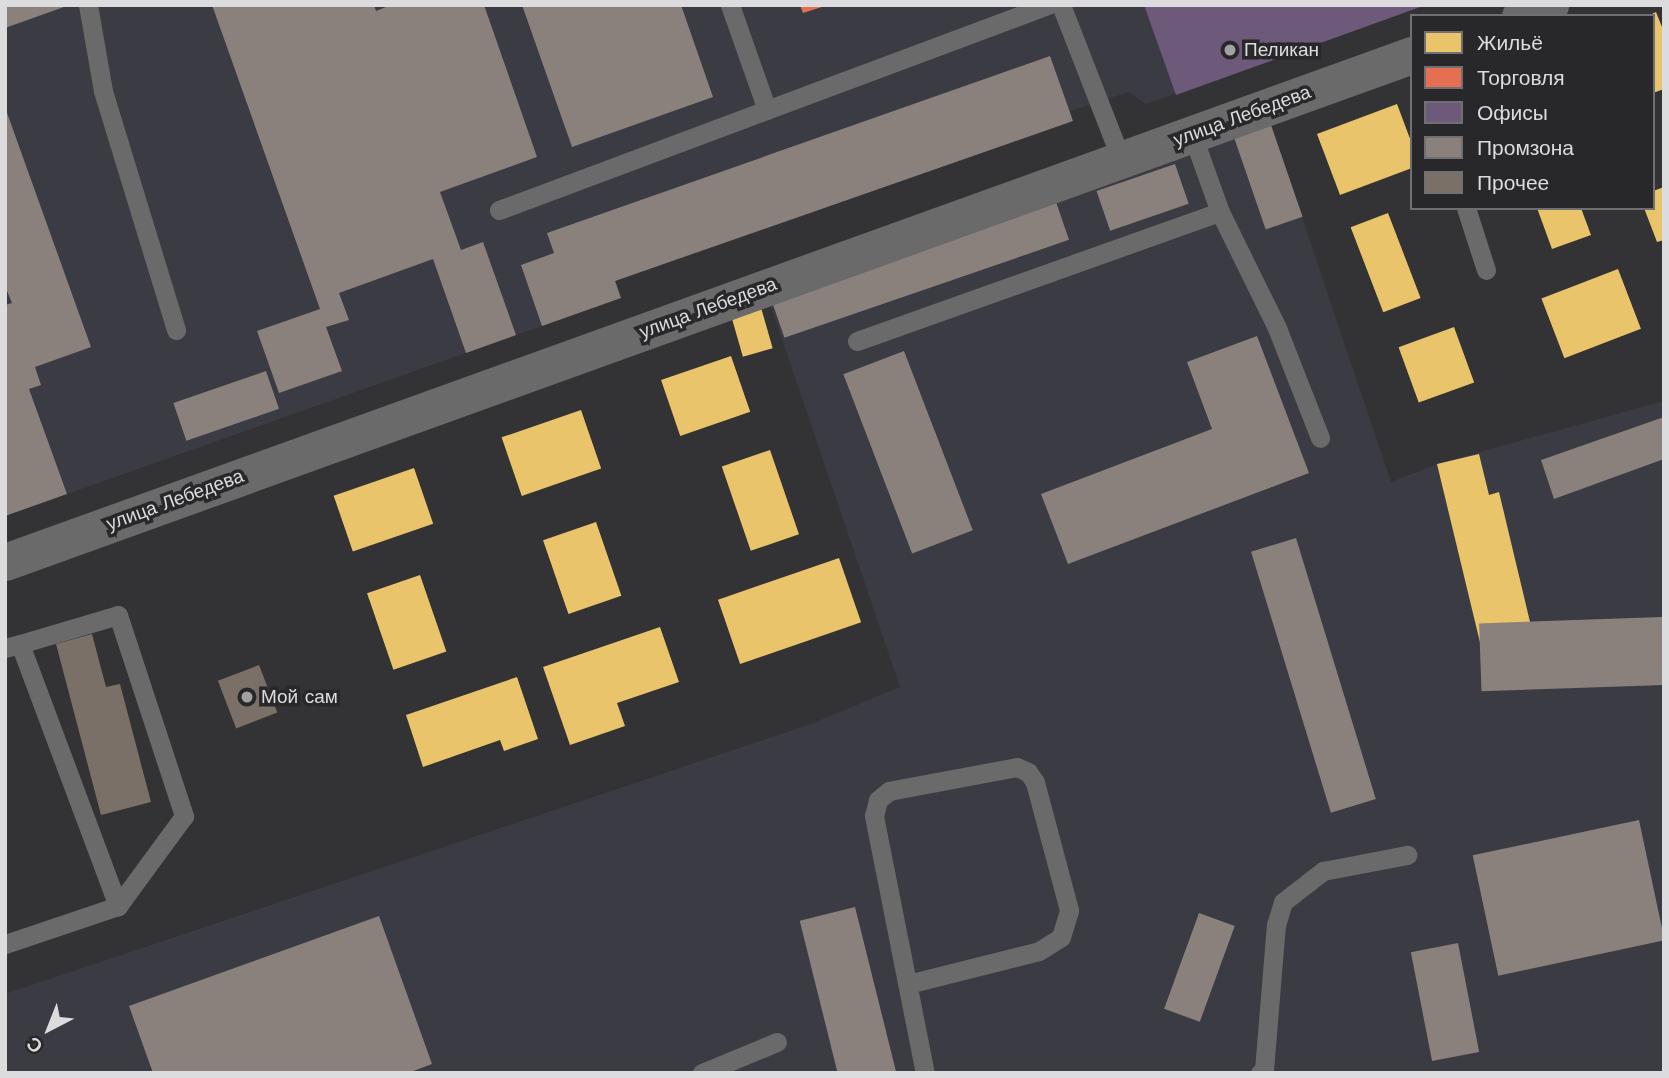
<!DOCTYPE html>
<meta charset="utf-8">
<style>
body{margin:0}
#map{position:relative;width:1669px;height:1078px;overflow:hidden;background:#333234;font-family:"Work Sans",sans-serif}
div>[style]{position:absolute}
.built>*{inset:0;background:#3b3b43}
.homes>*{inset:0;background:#e9c46a;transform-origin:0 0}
.shops>*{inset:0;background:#e76f51}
.offices>*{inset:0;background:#6d597a}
.industry>*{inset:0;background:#8a817c;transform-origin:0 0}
.building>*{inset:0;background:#7a7067;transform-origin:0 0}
.service>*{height:19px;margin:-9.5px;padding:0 9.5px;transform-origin:9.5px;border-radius:9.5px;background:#6a6a6b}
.minor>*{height:37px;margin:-18.5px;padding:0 18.5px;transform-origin:18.5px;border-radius:18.5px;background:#6a6a6b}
.dots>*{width:19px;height:19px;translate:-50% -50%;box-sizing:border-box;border:4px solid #28282b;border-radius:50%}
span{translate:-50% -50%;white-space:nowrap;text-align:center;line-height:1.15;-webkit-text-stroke:7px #28282b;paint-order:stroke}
.poi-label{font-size:19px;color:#dcdcde}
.left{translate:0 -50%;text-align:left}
.street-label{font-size:19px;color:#dcdcde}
.frame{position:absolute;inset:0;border:7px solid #dcdcde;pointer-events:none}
.legend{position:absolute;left:1410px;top:14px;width:245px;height:196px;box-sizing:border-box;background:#28282b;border:2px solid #707073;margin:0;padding:9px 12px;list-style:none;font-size:21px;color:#dcdcde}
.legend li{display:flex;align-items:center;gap:14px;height:35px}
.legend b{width:35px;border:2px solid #707073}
.north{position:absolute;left:14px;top:994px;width:70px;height:70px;-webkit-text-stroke:5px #28282b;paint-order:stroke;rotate:222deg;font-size:19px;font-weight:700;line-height:28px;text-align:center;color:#dcdcde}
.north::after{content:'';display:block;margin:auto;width:24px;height:32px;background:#dcdcde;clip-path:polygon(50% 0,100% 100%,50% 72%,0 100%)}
</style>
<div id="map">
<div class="built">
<div style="clip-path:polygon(5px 5px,1424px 5px,1146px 104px,1129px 92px,1070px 111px,1073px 121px,616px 281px,621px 298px,5px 516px)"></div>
<div style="clip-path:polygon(1271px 125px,1391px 482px,1437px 464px,1664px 401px,1664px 1073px,5px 1073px,5px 994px,811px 724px,900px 687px,766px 292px)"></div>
</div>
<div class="homes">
<div style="clip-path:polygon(1656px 12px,1664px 32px,1664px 89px,1653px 93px,1653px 16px,1648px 16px)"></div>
<div style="clip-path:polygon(1397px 104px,1412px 144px,1412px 168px,1340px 195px,1317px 134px)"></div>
<div style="clip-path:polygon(1664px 187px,1664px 240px,1657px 242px,1644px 208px,1653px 208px,1653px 191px)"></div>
<div style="clip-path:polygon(1537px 208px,1581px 208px,1591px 235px,1552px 249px)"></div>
<div style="left:1388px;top:213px;width:91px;height:40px;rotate:69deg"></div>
<div style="left:1618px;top:269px;width:64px;height:82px;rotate:69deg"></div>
<div style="left:760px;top:304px;width:46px;height:31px;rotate:74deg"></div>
<div style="left:1454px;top:327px;width:59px;height:59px;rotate:70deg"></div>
<div style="left:731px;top:356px;width:59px;height:74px;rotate:71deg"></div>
<div style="left:581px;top:410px;width:62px;height:84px;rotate:71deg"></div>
<div style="left:770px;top:450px;width:89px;height:51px;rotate:71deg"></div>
<div style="clip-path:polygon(1479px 454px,1489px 495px,1499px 492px,1536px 647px,1484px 659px,1437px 464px)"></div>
<div style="left:414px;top:468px;width:59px;height:85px;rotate:71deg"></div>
<div style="left:596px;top:522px;width:78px;height:56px;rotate:71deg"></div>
<div style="left:839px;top:558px;width:68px;height:128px;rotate:71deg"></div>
<div style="left:420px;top:575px;width:81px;height:56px;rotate:71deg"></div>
<div style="clip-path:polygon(660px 627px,679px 682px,617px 703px,625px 726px,570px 745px,543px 667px)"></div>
<div style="clip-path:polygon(517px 677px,538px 739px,504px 751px,500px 740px,423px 767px,406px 715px)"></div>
</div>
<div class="shops">
<div style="clip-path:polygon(800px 5px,825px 5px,825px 6px,803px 13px)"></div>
</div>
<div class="offices">
<div style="clip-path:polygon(1144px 5px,1423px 5px,1423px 6px,1176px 95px)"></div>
</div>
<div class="industry">
<div style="clip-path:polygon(5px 5px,63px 5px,64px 7px,5px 28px)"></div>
<div style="clip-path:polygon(212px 5px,374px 5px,376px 11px,391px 5px,484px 5px,537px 157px,440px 192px,461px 250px,483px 242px,516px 335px,466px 353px,433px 259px,339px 293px,349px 320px,326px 327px,342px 371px,279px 393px,257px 331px,320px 309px)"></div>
<div style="clip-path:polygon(522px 5px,681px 5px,713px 97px,572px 147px)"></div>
<div style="clip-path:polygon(1050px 56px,1073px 121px,615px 281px,621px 298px,542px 326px,521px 265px,554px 253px,547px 233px)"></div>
<div style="clip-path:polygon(6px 110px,91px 347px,35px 367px,41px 385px,29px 389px,67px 494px,5px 516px,5px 305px,12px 303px,5px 286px)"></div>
<div style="left:1271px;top:125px;width:97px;height:39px;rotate:71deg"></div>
<div style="left:1175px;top:164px;width:42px;height:83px;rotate:71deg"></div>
<div style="left:1056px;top:202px;width:40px;height:301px;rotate:71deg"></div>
<div style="clip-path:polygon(1257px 336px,1309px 473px,1068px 564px,1041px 494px,1212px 429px,1187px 362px)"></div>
<div style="left:904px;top:351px;width:192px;height:65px;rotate:69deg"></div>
<div style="left:266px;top:371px;width:40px;height:98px;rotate:71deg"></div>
<div style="clip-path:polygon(1664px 417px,1664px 459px,1554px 499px,1541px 460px)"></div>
<div style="left:1296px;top:538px;width:273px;height:47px;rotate:73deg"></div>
<div style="left:1662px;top:617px;width:68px;height:183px;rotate:88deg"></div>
<div style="left:1639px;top:820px;width:123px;height:170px;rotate:78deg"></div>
<div style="left:855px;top:907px;width:171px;height:57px;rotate:76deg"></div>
<div style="left:1199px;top:913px;width:38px;height:102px;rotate:20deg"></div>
<div style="clip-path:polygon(379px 916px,432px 1064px,408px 1073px,153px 1073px,129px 1006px)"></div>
<div style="left:1458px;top:943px;width:111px;height:48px;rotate:79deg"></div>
</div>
<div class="building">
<div style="clip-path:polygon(92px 634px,106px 687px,120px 684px,151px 802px,101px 815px,56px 644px)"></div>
<div style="left:259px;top:665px;width:51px;height:44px;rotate:69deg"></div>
</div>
<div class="service">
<div style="left:88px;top:5px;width:87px;rotate:80.1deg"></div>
<div style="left:103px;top:91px;width:250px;rotate:73deg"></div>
<div style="left:730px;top:5px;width:111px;rotate:70.6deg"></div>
<div style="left:1061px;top:5px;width:165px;rotate:68.7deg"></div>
<div style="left:1466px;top:208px;width:65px;rotate:72.1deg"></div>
<div style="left:499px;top:210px;width:586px;rotate:-20.48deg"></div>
<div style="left:1220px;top:212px;width:129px;rotate:63.8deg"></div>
<div style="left:1277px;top:328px;width:118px;rotate:68.6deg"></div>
<div style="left:857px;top:341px;width:385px;rotate:-19.6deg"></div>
<div style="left:1220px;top:212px;width:83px;rotate:-109.7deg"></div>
<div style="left:20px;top:644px;width:102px;rotate:-16.5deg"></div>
<div style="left:118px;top:615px;width:212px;rotate:71.8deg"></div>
<div style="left:184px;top:816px;width:112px;rotate:126.3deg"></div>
<div style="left:5px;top:648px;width:16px;rotate:-15deg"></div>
<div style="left:20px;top:644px;width:280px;rotate:69.5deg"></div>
<div style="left:118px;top:906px;width:119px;rotate:161.4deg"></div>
<div style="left:908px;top:984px;width:135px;rotate:-14.1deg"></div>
<div style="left:1039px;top:951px;width:26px;rotate:-32deg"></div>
<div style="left:1061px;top:937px;width:28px;rotate:-73deg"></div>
<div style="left:1069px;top:910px;width:132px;rotate:-104.9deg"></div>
<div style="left:1035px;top:782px;width:12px;rotate:-125deg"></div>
<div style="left:1028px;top:772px;width:12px;rotate:-156deg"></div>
<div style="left:1017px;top:767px;width:130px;rotate:169.4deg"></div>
<div style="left:889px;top:791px;width:14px;rotate:141deg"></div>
<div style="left:878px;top:800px;width:16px;rotate:104deg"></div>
<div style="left:874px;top:816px;width:262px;rotate:78.8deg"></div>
<div style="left:702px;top:1073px;width:81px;rotate:-22.5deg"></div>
<div style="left:1260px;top:1073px;width:5px;rotate:-37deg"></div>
<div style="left:1264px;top:1070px;width:145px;rotate:-85.3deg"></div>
<div style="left:1276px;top:925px;width:24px;rotate:-73deg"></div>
<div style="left:1283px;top:902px;width:51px;rotate:-37.8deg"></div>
<div style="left:1323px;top:871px;width:86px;rotate:-10.8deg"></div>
</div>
<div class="minor">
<div style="left:1520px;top:16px;width:32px;rotate:-20deg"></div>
<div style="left:5px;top:562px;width:1496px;rotate:-19.82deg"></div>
</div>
<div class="dots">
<div style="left:1230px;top:50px;background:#a1a0a2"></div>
<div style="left:247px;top:697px;background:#a1a0a2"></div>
</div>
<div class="poi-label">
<span class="left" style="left:1244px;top:50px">Пеликан</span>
<span class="left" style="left:261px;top:697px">Мой сам</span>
</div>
<div class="street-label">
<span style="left:1242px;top:116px;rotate:-20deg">улица Лебедева</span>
<span style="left:708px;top:308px;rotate:-20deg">улица Лебедева</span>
<span style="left:175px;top:500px;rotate:-20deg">улица Лебедева</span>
</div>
<div class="frame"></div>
<ul class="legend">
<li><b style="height:19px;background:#e9c46a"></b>Жильё</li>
<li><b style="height:19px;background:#e76f51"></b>Торговля</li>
<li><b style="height:19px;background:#6d597a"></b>Офисы</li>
<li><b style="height:19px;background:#8a817c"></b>Промзона</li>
<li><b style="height:19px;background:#7a7067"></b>Прочее</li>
</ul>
<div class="north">С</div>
</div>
